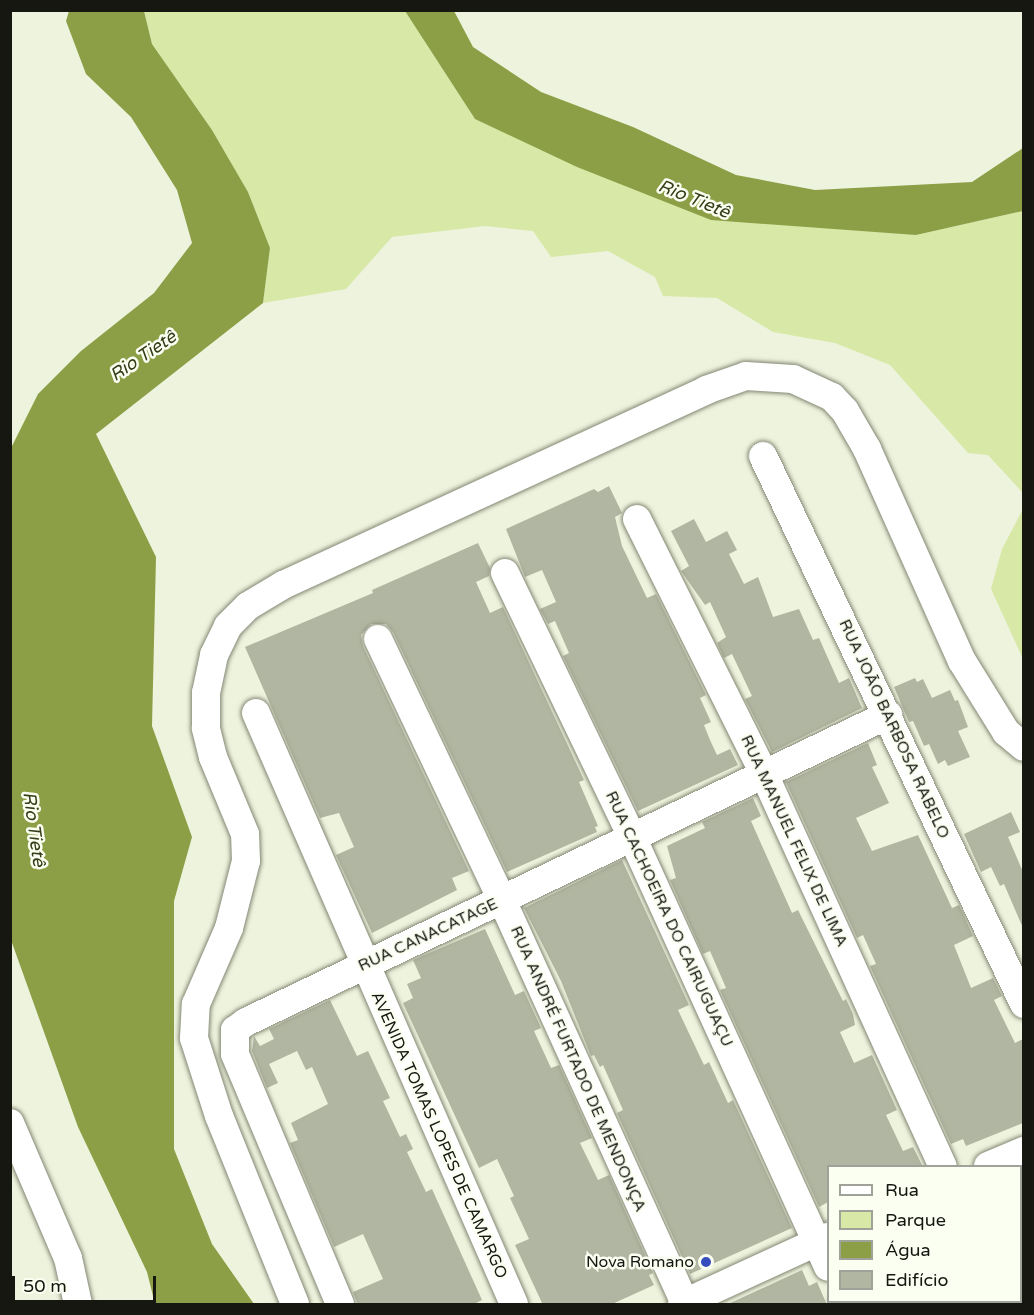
<!DOCTYPE html>
<meta charset="utf-8">
<style>
body{margin:0}
#map{position:relative;width:1034px;height:1315px;overflow:hidden;background:#edf3dd;font-family:"Varela Round",sans-serif}
div>[style]{position:absolute}
.green>*{inset:0;background:#d8e8a7}
.water>*{inset:0;background:#8d9f46}
.building>*{inset:0;background:#b1b6a2}
.roads{filter:drop-shadow(0 0 2px #838774) drop-shadow(0 0 2px #838774)}
.minor>*{height:28px;margin:-14px;padding:0 14px;transform-origin:14px;border-radius:14px;background:#fff}
.dots>*{width:16px;height:16px;translate:-50% -50%;box-sizing:border-box;border:3px solid #fbfff2;border-radius:50%}
span{translate:-50% -50%;white-space:nowrap;text-align:center;line-height:1.15;-webkit-text-stroke:5px #fbfff2;paint-order:stroke}
.street-label{font-size:16px;color:#151710}
.poi-label{font-size:16px;color:#151710}
.right{translate:-100% -50%;text-align:right}
.water-label{font-size:18px;color:#363d18;font-style:italic}
.frame{position:absolute;inset:0;border:12px solid #151710;pointer-events:none}
.legend{position:absolute;left:827px;top:1165px;width:195px;height:138px;box-sizing:border-box;background:#fbfff2;border:2px solid #9fa298;margin:0;padding:8px 10px;list-style:none;font-size:18px;color:#151710}
.legend li{display:flex;align-items:center;gap:12px;height:30px}
.legend b{width:30px;border:2px solid #9fa298}
.scale{position:absolute;left:12px;top:1276px;width:144px;height:27px;box-sizing:border-box;border:3px solid #151710;border-top:0;padding-left:8px;font-size:18px;line-height:21px;white-space:nowrap;color:#151710;-webkit-text-stroke:4px #fbfff2;paint-order:stroke}
</style>
<div id="map">
<div class="green">
<div style="clip-path:polygon(144px 11px,405px 11px,475px 119px,916px 235px,1023px 211px,1023px 493px,988px 455px,968px 453px,890px 365px,835px 343px,773px 332px,717px 298px,663px 296px,655px 277px,608px 251px,551px 257px,533px 231px,485px 226px,392px 237px,346px 289px,263px 303px,270px 248px,248px 192px,212px 130px,152px 44px)"></div>
<div style="clip-path:polygon(1023px 509px,1023px 659px,991px 589px,1002px 549px)"></div>
</div>
<div class="water">
<div style="clip-path:polygon(69px 11px,144px 11px,152px 44px,212px 130px,248px 192px,270px 248px,263px 303px,96px 434px,156px 557px,152px 726px,192px 837px,174px 901px,174px 1149px,212px 1244px,254px 1304px,155px 1304px,147px 1272px,78px 1127px,11px 940px,11px 448px,38px 394px,81px 351px,154px 293px,192px 243px,177px 190px,131px 117px,86px 74px,66px 21px)"></div>
<div style="clip-path:polygon(405px 11px,454px 11px,473px 47px,541px 92px,633px 127px,736px 175px,815px 190px,972px 182px,1023px 148px,1023px 211px,916px 235px,711px 220px,577px 167px,475px 119px)"></div>
</div>
<div class="building">
<div style="clip-path:polygon(609px 486px,622px 513px,615px 517px,622px 546px,647px 598px,656px 594px,706px 695px,700px 698px,711px 722px,704px 725px,710px 740px,717px 755px,730px 749px,738px 765px,638px 811px,563px 656px,569px 653px,555px 621px,548px 624px,540px 609px,556px 602px,542px 570px,525px 577px,506px 529px,594px 489px,598px 492px)"></div>
<div style="clip-path:polygon(694px 519px,706px 542px,727px 531px,737px 550px,729px 554px,744px 584px,758px 577px,773px 617px,799px 609px,813px 640px,819px 638px,839px 683px,849px 678px,862px 708px,772px 752px,745px 699px,752px 696px,732px 654px,724px 658px,717px 643px,726px 637px,710px 602px,705px 605px,681px 571px,689px 566px,671px 531px)"></div>
<div style="clip-path:polygon(478px 543px,490px 568px,489px 576px,476px 582px,490px 613px,503px 607px,584px 780px,579px 782px,598px 826px,595px 827px,597px 832px,507px 872px,393px 632px,386px 624px,371px 624px,361px 635px,363px 646px,469px 871px,452px 878px,457px 890px,372px 933px,336px 855px,354px 847px,339px 813px,320px 818px,245px 647px,373px 593px,372px 590px)"></div>
<div style="clip-path:polygon(915px 678px,917px 682px,923px 679px,932px 698px,950px 690px,955px 701px,958px 700px,968px 727px,958px 731px,970px 757px,948px 766px,945px 760px,938px 764px,929px 744px,924px 746px,913px 721px,909px 722px,894px 687px)"></div>
<div style="clip-path:polygon(868px 743px,877px 765px,872px 767px,889px 803px,856px 818px,872px 851px,918px 835px,952px 908px,959px 905px,973px 936px,954px 945px,971px 988px,993px 978px,1002px 996px,994px 1000px,1015px 1043px,1023px 1039px,1023px 1123px,966px 1146px,963px 1139px,951px 1144px,870px 966px,876px 964px,863px 935px,857px 938px,786px 782px)"></div>
<div style="clip-path:polygon(753px 798px,761px 816px,751px 821px,792px 913px,798px 910px,843px 1001px,846px 999px,853px 1014px,855px 1025px,840px 1032px,854px 1063px,872px 1055px,897px 1110px,886px 1115px,903px 1151px,913px 1147px,923px 1167px,828px 1167px,828px 1202px,819px 1207px,720px 990px,726px 988px,710px 951px,703px 954px,670px 880px,676px 878px,667px 846px,705px 828px,702px 822px)"></div>
<div style="clip-path:polygon(1011px 812px,1020px 832px,1008px 837px,1023px 872px,1023px 928px,1004px 884px,1000px 886px,991px 867px,981px 872px,964px 834px)"></div>
<div style="clip-path:polygon(622px 860px,689px 1005px,678px 1010px,704px 1065px,709px 1062px,728px 1103px,733px 1100px,792px 1228px,690px 1274px,617px 1113px,623px 1110px,603px 1065px,600px 1067px,594px 1055px,591px 1056px,561px 981px,524px 908px)"></div>
<div style="clip-path:polygon(485px 929px,515px 995px,524px 991px,541px 1028px,534px 1031px,551px 1068px,559px 1065px,592px 1138px,580px 1143px,598px 1180px,609px 1175px,653px 1273px,649px 1275px,654px 1285px,610px 1305px,543px 1305px,515px 1245px,529px 1239px,510px 1198px,514px 1196px,497px 1159px,479px 1168px,403px 1003px,413px 998px,407px 984px,421px 978px,413px 960px)"></div>
<div style="clip-path:polygon(330px 1000px,357px 1056px,368px 1051px,390px 1098px,383px 1101px,400px 1137px,406px 1134px,413px 1149px,407px 1152px,426px 1192px,432px 1189px,482px 1300px,472px 1305px,358px 1305px,353px 1292px,383px 1279px,363px 1234px,334px 1247px,290px 1143px,298px 1140px,291px 1123px,328px 1104px,312px 1067px,306px 1070px,297px 1051px,269px 1064px,278px 1083px,267px 1088px,252px 1051px,254px 1036px,260px 1046px,274px 1039px,269px 1029px)"></div>
<div style="clip-path:polygon(802px 1270px,809px 1286px,817px 1282px,827px 1305px,726px 1305px)"></div>
</div>
<div class="roads">
<div class="minor">
<div style="left:763px;top:456px;width:607px;rotate:64.53deg"></div>
<div style="left:637px;top:519px;width:285px;rotate:63.5deg"></div>
<div style="left:764px;top:774px;width:431px;rotate:65.5deg"></div>
<div style="left:505px;top:573px;width:295px;rotate:64.3deg"></div>
<div style="left:633px;top:839px;width:470px;rotate:65.5deg"></div>
<div style="left:378px;top:639px;width:289px;rotate:64.6deg"></div>
<div style="left:502px;top:900px;width:444px;rotate:65.6deg"></div>
<div style="left:256px;top:713px;width:645px;rotate:66.42deg"></div>
<div style="left:10px;top:1123px;width:147px;rotate:66.8deg"></div>
<div style="left:68px;top:1258px;width:47px;rotate:77.7deg"></div>
<div style="left:988px;top:1166px;width:39px;rotate:-23deg"></div>
<div style="left:844px;top:1302px;width:2px;rotate:63deg"></div>
<div style="left:1004px;top:1302px;width:2px;rotate:63deg"></div>
<div style="left:295px;top:1304px;width:203px;rotate:-112deg"></div>
<div style="left:219px;top:1116px;width:82px;rotate:-107.8deg"></div>
<div style="left:194px;top:1038px;width:34px;rotate:-87deg"></div>
<div style="left:196px;top:1004px;width:83px;rotate:-66.5deg"></div>
<div style="left:229px;top:928px;width:69px;rotate:-75.8deg"></div>
<div style="left:246px;top:861px;width:27px;rotate:-92deg"></div>
<div style="left:245px;top:834px;width:83px;rotate:-112.6deg"></div>
<div style="left:213px;top:757px;width:30px;rotate:-104deg"></div>
<div style="left:206px;top:728px;width:35px;rotate:-90deg"></div>
<div style="left:206px;top:693px;width:39px;rotate:-78deg"></div>
<div style="left:214px;top:655px;width:32px;rotate:-64deg"></div>
<div style="left:228px;top:626px;width:28px;rotate:-45deg"></div>
<div style="left:248px;top:606px;width:41px;rotate:-31deg"></div>
<div style="left:283px;top:585px;width:466px;rotate:-24.7deg"></div>
<div style="left:706px;top:390px;width:42px;rotate:-19.3deg"></div>
<div style="left:746px;top:376px;width:47px;rotate:3.7deg"></div>
<div style="left:793px;top:379px;width:43px;rotate:24.8deg"></div>
<div style="left:832px;top:397px;width:19px;rotate:47deg"></div>
<div style="left:845px;top:411px;width:44px;rotate:59.9deg"></div>
<div style="left:867px;top:449px;width:232px;rotate:65.9deg"></div>
<div style="left:962px;top:661px;width:84px;rotate:58.2deg"></div>
<div style="left:1006px;top:732px;width:23px;rotate:40deg"></div>
<div style="left:340px;top:1304px;width:271px;rotate:-112.8deg"></div>
<div style="left:235px;top:1054px;width:24px;rotate:-90deg"></div>
<div style="left:235px;top:1030px;width:14px;rotate:-36deg"></div>
<div style="left:246px;top:1022px;width:712px;rotate:-25.56deg"></div>
<div style="left:682px;top:1304px;width:161px;rotate:-24.7deg"></div>
</div>
</div>
<div class="dots">
<div style="left:706px;top:1262px;background:#344cbe"></div>
</div>
<div class="street-label">
<span style="left:894px;top:729px;rotate:65deg">RUA JOÃO BARBOSA RABELO</span>
<span style="left:794px;top:841px;rotate:65deg">RUA MANUEL FELIX DE LIMA</span>
<span style="left:669px;top:919px;rotate:65deg">RUA CACHOEIRA DO CAIRUGUAÇU</span>
<span style="left:428px;top:935px;rotate:-25deg">RUA CANACATAGE</span>
<span style="left:578px;top:1069px;rotate:66deg">RUA ANDRÉ FURTADO DE MENDONÇA</span>
<span style="left:439px;top:1135px;rotate:66deg">AVENIDA TOMAS LOPES DE CAMARGO</span>
</div>
<div class="poi-label">
<span class="right" style="left:694px;top:1262px">Nova Romano</span>
</div>
<div class="water-label">
<span style="left:694px;top:199px;rotate:22deg">Rio Tietê</span>
<span style="left:143px;top:356px;rotate:-34deg">Rio Tietê</span>
<span style="left:34px;top:829px;rotate:82deg">Rio Tietê</span>
</div>
<div class="frame"></div>
<ul class="legend">
<li><b style="height:8px;background:#fff"></b>Rua</li>
<li><b style="height:16px;background:#d8e8a7"></b>Parque</li>
<li><b style="height:16px;background:#8d9f46"></b>Água</li>
<li><b style="height:16px;background:#b1b6a2"></b>Edifício</li>
</ul>
<div class="scale">50 m</div>
</div>
